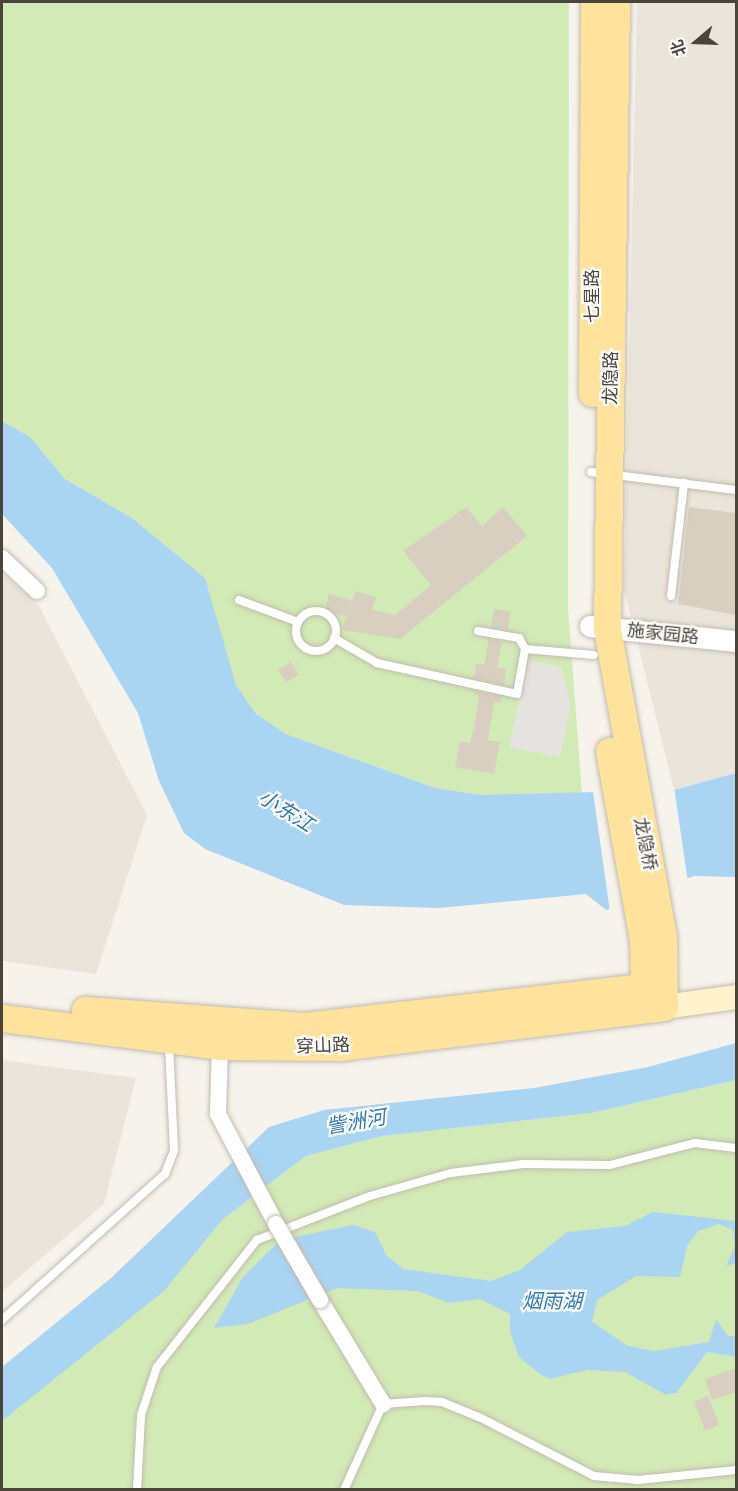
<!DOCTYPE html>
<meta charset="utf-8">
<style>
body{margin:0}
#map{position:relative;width:738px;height:1491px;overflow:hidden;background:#f6f3ec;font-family:Rubik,"Noto Sans SC",sans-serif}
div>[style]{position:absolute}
.residential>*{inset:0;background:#eae5da}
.green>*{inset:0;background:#d2eab5}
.parking>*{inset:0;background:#e5e3e0}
.water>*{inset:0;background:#a9d4f2}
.pier>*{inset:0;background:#f6f3ec}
.building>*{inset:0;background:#d8cfc1;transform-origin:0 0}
.roads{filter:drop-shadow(0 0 2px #c2bbae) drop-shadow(0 0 2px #c2bbae)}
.service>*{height:8px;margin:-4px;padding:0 4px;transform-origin:4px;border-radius:4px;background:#fff}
.service>.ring{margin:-4px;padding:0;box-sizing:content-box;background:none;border:8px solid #fff;border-radius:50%}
.minor>*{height:16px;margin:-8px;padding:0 8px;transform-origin:8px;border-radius:8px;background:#fff}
.tertiary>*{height:21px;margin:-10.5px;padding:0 10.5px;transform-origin:10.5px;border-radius:10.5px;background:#fff}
.secondary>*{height:24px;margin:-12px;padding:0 12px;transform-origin:12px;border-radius:12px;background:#fff3cd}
.primary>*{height:27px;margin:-13.5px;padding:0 13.5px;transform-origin:13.5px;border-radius:13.5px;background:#ffe39c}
.bridges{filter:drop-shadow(0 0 2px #c2bbae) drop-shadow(0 0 2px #c2bbae)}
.minor-bridge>*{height:16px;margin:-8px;padding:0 8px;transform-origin:8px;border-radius:8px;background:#fff}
span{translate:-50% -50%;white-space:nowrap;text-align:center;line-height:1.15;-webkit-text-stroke:4.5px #fff;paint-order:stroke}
.street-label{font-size:18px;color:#4b4439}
.water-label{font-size:20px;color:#2e7ab2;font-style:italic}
.frame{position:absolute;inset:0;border:3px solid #4b4439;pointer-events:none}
.north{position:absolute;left:666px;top:12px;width:60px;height:60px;-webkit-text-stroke:4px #fff;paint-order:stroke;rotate:251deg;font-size:16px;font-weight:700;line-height:24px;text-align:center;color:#4b4439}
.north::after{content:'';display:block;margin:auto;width:21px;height:27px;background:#4b4439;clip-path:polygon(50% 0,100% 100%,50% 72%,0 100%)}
</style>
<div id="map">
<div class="residential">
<div style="clip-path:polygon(637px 2px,736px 2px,736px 773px,674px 790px,624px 589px)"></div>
<div style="clip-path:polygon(2px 573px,38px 604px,147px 815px,96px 974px,2px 961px)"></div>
<div style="clip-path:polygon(2px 1060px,136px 1078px,104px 1204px,2px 1292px)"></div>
</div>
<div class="green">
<div style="clip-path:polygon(2px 2px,569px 2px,568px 607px,582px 795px,482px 795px,435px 788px,286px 734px,256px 714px,237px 687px,216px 631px,205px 578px,132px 518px,65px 479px,30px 437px,2px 421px)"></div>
<div style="clip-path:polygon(736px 1080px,736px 1489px,2px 1490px,2px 1421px,222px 1220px,306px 1156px,382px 1136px,591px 1113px)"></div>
</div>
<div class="parking">
<div style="clip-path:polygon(527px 660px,561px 667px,571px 705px,560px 757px,509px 747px)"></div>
</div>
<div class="water">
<div style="clip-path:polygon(2px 421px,30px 437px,65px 479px,132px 518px,205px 578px,236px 685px,256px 714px,286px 734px,435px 788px,482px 795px,674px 790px,736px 773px,736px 877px,694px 876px,606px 910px,586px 894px,439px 908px,344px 905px,205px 849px,184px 833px,159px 781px,138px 713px,52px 568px,2px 514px)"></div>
<div style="clip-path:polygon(736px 1043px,736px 1080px,591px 1113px,382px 1136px,306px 1156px,222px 1220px,164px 1291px,2px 1421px,2px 1367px,111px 1278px,269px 1127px,324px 1110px,534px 1088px,648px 1067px)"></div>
<div style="clip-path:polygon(653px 1212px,736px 1221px,736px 1263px,726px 1266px,735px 1247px,733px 1230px,719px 1224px,698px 1231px,687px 1246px,680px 1277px,636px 1276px,597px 1300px,592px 1322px,628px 1346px,654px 1351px,709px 1342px,716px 1319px,728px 1336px,736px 1336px,736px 1357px,707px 1352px,676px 1393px,666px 1395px,625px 1372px,587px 1370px,550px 1379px,540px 1374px,519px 1357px,510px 1332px,510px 1314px,480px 1299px,449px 1303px,418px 1291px,337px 1288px,248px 1324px,214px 1328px,243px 1277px,280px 1240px,353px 1225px,375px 1232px,386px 1255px,403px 1269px,491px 1281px,520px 1270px,567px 1232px,625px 1226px)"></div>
</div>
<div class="pier">
<div style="clip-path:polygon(674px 787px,688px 882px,610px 912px,593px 792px)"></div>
</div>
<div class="building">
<div style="clip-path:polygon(466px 507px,482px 526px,503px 507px,527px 536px,400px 639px,342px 630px,346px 616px,325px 611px,329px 594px,352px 601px,355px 591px,376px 597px,372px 610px,395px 615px,431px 585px,403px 551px)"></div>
<div style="clip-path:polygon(689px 507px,736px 513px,736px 615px,678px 604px)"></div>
<div style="left:494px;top:609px;width:17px;height:18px;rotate:10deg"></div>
<div style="clip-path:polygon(489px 639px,502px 642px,497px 668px,506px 669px,504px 685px,474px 678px,476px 664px,484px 665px)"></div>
<div style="left:291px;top:662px;width:15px;height:15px;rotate:58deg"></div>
<div style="clip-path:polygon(471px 690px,502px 697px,501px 703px,494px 702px,488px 740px,500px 742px,494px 774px,455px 767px,460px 741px,470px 743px,474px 728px,479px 696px)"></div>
<div style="clip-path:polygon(736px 1368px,736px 1392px,712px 1400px,705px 1379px)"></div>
<div style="left:708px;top:1396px;width:31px;height:15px;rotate:69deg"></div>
</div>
<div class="roads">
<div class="service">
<div style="left:591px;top:472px;width:146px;rotate:7.1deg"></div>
<div style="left:671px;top:596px;width:114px;rotate:-83.4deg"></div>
<div style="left:239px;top:600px;width:63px;rotate:20.4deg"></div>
<div class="ring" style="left:296px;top:611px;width:32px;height:32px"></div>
<div style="left:478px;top:631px;width:42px;rotate:9.7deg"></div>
<div style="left:519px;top:638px;width:13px;rotate:61deg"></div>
<div style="left:334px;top:638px;width:50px;rotate:30.2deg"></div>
<div style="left:377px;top:663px;width:143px;rotate:12.5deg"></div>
<div style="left:517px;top:694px;width:46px;rotate:-79.9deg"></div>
<div style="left:525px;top:649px;width:69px;rotate:5deg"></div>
<div style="left:2px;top:1320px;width:219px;rotate:-41.9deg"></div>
<div style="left:165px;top:1174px;width:26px;rotate:-69deg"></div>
<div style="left:174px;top:1150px;width:107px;rotate:-92.7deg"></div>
<div style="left:137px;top:1490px;width:75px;rotate:-86.9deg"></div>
<div style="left:141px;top:1415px;width:51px;rotate:-71.6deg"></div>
<div style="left:157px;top:1367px;width:162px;rotate:-51.8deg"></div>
<div style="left:257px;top:1240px;width:121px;rotate:-21.3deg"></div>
<div style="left:370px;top:1196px;width:84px;rotate:-15.9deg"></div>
<div style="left:451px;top:1173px;width:73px;rotate:-7.1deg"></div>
<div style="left:523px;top:1164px;width:87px;rotate:0.7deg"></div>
<div style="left:610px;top:1165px;width:88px;rotate:-14.5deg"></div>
<div style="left:695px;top:1143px;width:41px;rotate:7deg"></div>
<div style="left:344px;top:1490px;width:94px;rotate:-65.6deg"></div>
<div style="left:383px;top:1404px;width:42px;rotate:-4.1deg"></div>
<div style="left:425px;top:1401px;width:17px;rotate:3deg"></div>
<div style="left:442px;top:1402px;width:42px;rotate:22.3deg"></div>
<div style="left:481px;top:1418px;width:127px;rotate:27.2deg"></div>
<div style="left:594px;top:1476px;width:44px;rotate:5.2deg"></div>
<div style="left:638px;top:1480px;width:99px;rotate:-5.8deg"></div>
</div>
<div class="minor">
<div style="left:2px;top:558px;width:48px;rotate:43.3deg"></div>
<div style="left:220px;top:1046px;width:68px;rotate:91.7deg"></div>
<div style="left:218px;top:1114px;width:124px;rotate:62.2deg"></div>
<div style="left:320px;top:1300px;width:122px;rotate:58.8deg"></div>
</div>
<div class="tertiary">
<div style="left:590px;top:626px;width:147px;rotate:5.9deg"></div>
</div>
<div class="secondary">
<div style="left:664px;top:1007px;width:73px;rotate:-7.9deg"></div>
</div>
<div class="primary">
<div style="left:592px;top:393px;width:391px;rotate:-89.7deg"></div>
<div style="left:609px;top:751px;width:192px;rotate:79.8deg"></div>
<div style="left:643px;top:940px;width:68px;rotate:88.3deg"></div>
<div style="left:85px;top:1010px;width:221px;rotate:4.2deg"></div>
<div style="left:305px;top:1026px;width:359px;rotate:-6.6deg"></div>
<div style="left:2px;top:1018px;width:220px;rotate:7.3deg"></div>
<div style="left:220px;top:1046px;width:119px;rotate:0.5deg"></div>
<div style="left:339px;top:1047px;width:327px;rotate:-7deg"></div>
<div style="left:664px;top:1007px;width:70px;rotate:-90.8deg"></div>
<div style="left:663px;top:937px;width:314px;rotate:-100.3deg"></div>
<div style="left:607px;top:628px;width:626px;rotate:-89.18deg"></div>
</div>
</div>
<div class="bridges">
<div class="minor-bridge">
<div style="left:276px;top:1224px;width:88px;rotate:59.9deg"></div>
</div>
</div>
<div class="street-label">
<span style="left:592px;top:296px;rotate:-90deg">七星路</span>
<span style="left:611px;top:378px;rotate:-89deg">龙隐路</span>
<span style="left:663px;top:634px;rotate:6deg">施家园路</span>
<span style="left:645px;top:844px;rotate:79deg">龙隐桥</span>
<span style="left:323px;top:1046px;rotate:-2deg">穿山路</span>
</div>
<div class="water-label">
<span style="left:286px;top:811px;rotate:32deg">小东江</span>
<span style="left:356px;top:1122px;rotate:-10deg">訾洲河</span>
<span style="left:552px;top:1301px">烟雨湖</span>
</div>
<div class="frame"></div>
<div class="north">北</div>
</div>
